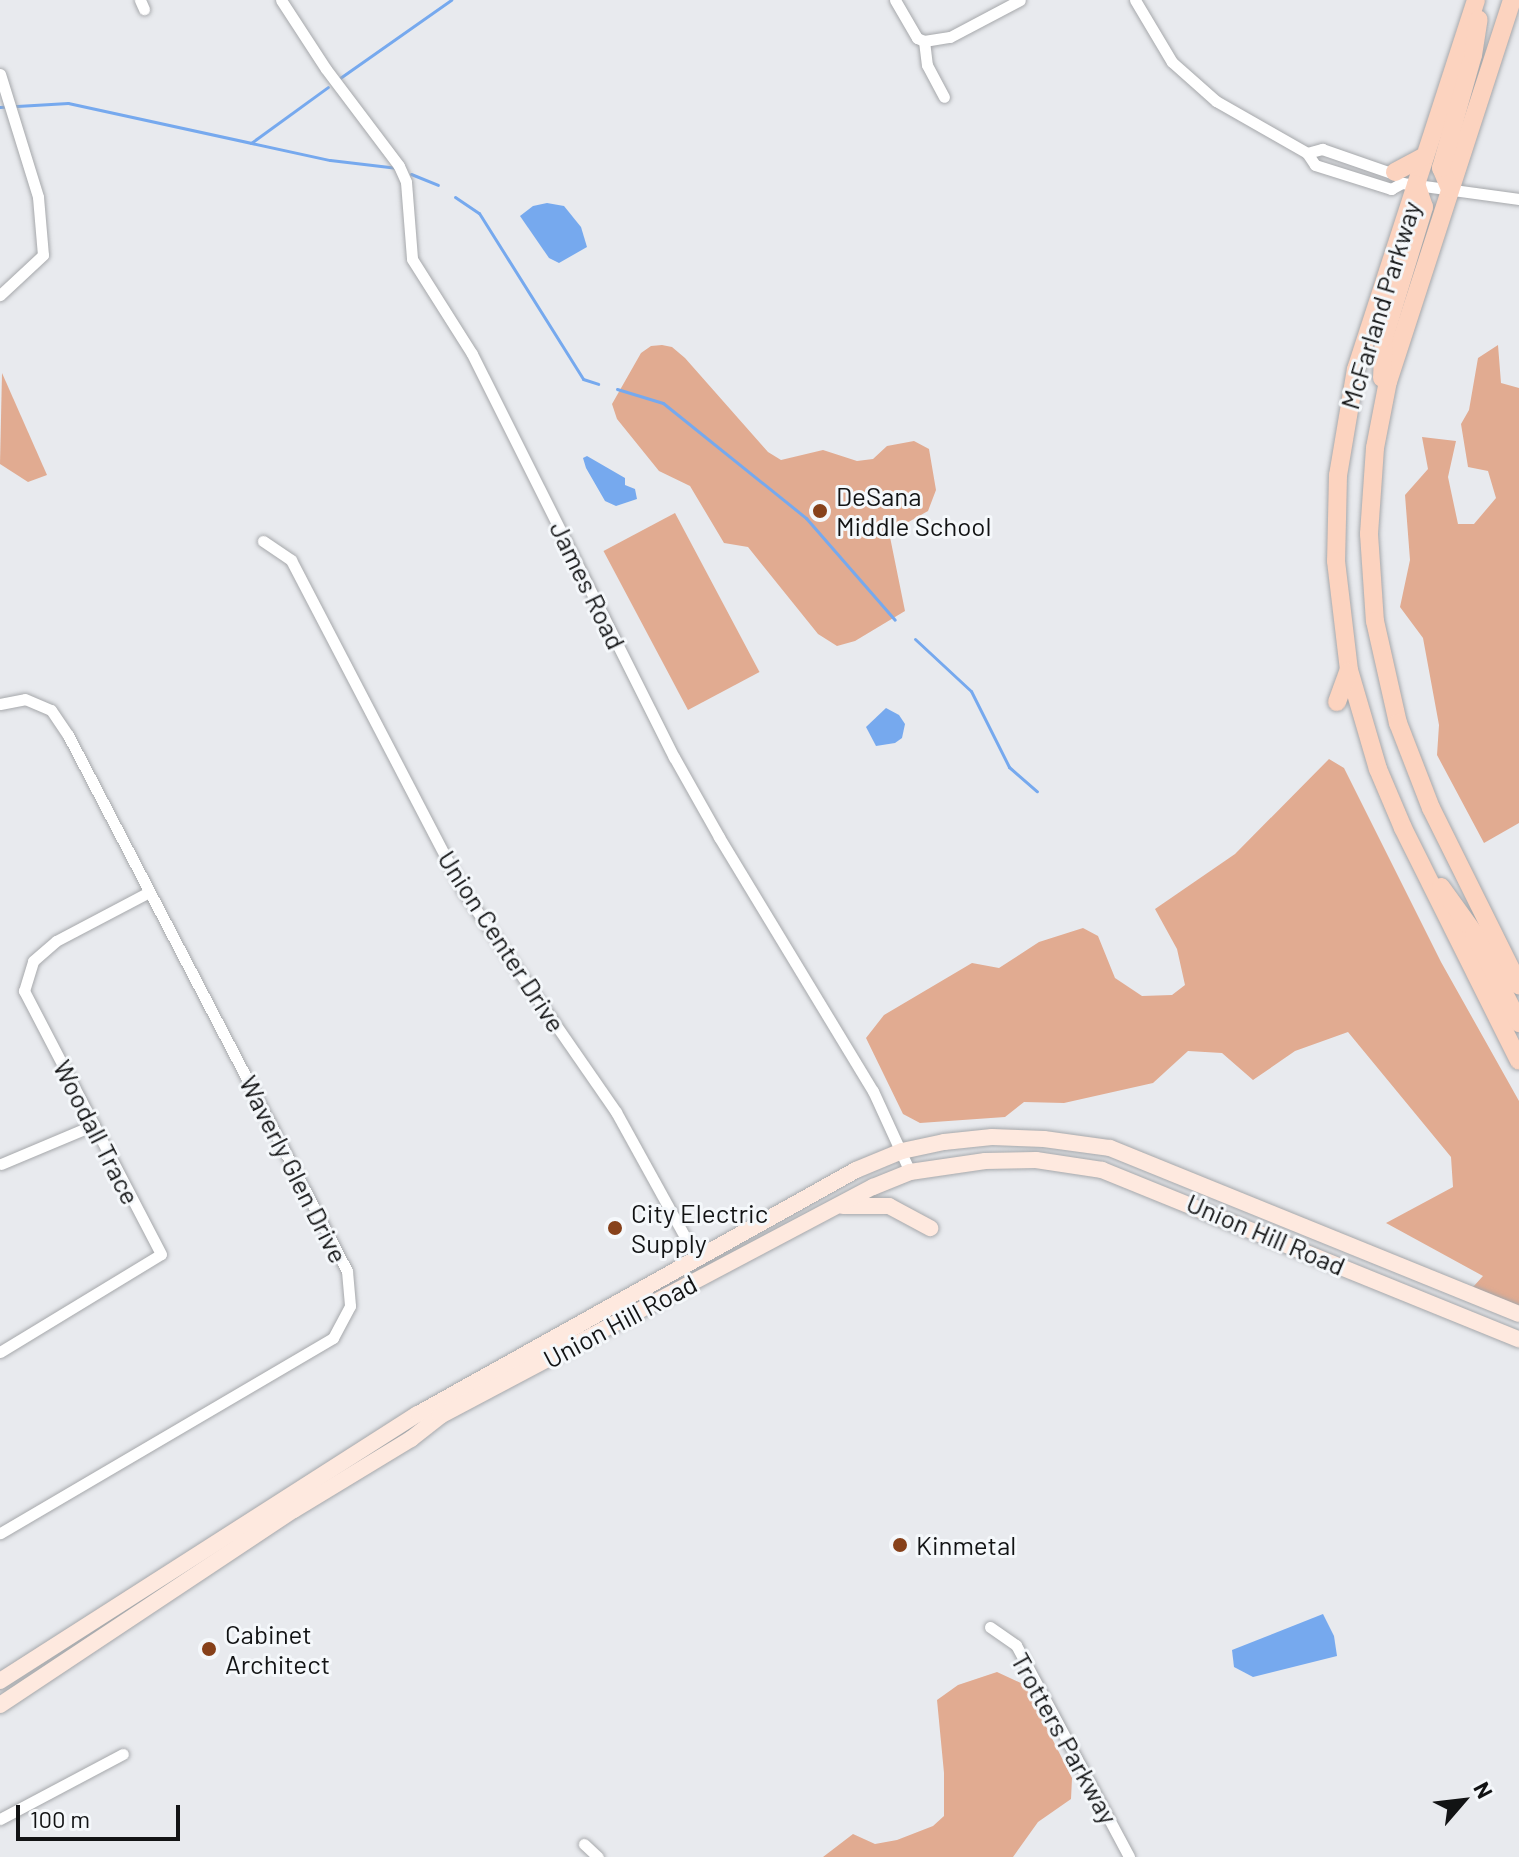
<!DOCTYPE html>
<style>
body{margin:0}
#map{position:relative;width:1519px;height:1857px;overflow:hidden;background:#e8eaee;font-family:Barlow,sans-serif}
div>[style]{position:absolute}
.green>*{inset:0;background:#e1ab91;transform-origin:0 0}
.water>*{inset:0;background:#76a9ee}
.stream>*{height:3px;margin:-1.5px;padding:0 1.5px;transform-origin:1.5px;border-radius:1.5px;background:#76a9ee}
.roads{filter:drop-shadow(0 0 2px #a6a8ab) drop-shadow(0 0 2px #a6a8ab)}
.street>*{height:11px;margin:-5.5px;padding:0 5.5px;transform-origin:5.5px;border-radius:5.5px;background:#fff}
.secondary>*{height:16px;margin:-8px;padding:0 8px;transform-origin:8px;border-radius:8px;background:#fee9df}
.primary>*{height:18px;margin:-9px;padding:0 9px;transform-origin:9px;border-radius:9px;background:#fcd3bf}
.dots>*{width:22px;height:22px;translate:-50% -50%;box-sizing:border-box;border:4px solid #f5f8fb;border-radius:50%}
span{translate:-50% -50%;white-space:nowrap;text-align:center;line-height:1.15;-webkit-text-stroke:6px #f5f8fb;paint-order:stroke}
.street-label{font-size:26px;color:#121314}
.poi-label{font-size:26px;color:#121314}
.left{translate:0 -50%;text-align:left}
.north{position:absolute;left:1423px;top:1761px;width:80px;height:80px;-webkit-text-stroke:6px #f5f8fb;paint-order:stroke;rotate:62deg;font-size:22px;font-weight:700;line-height:32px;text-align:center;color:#121314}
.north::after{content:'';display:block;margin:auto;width:28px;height:36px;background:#121314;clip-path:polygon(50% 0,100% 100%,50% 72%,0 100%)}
.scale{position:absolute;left:16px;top:1805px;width:164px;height:36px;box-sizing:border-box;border:4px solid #121314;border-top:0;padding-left:10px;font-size:24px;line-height:28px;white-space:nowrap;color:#121314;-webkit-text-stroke:6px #f5f8fb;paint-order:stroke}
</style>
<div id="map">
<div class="green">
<div style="clip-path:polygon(662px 345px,672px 347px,685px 358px,768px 452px,781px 460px,823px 450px,857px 461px,873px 459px,887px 446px,914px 441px,929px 449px,936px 490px,928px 511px,896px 529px,890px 537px,905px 611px,855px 641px,837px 646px,818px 634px,748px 547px,724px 543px,690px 486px,659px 471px,617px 419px,612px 404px,641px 353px,651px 346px)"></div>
<div style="clip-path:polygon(1498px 345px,1501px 383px,1519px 388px,1519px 823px,1484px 843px,1437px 755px,1439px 725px,1423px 638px,1400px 607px,1410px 560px,1405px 495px,1428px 469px,1422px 437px,1456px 441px,1448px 477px,1458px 524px,1474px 524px,1496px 498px,1488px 471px,1468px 467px,1461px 424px,1469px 410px,1478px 358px)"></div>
<div style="clip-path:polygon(2px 373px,47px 475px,28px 482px,0 464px)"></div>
<div style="left:675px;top:513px;width:180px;height:81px;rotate:62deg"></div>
<div style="clip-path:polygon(1329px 759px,1344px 768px,1441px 962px,1519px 1101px,1519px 1306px,1473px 1287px,1483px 1276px,1386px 1223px,1453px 1187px,1451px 1157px,1348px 1032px,1295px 1051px,1253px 1080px,1222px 1053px,1188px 1051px,1153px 1083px,1064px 1103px,1024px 1102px,1005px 1117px,920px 1123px,903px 1114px,866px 1038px,884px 1015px,972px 963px,999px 968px,1039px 942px,1083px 928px,1098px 936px,1115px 978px,1142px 996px,1172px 995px,1185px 985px,1177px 949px,1155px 909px,1235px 854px)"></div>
<div style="clip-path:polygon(997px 1672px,1025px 1685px,1072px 1778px,1071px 1799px,1038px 1822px,1013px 1857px,823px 1857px,853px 1834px,875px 1844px,897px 1840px,933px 1826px,944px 1816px,944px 1773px,937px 1700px,958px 1685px)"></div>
</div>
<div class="water">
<div style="clip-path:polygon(547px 203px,564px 206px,581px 227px,587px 247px,559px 263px,549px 258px,520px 216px,533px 206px)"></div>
<div style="clip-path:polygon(587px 456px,625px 478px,625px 485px,635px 489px,637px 499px,616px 506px,605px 501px,586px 468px,583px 458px)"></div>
<div style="clip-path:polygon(886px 708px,899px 715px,905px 724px,902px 738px,895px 743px,876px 746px,866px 727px)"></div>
<div style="clip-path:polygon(1323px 1614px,1334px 1636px,1337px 1656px,1253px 1677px,1234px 1667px,1232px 1650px)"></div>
</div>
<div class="stream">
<div style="left:340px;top:78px;width:136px;rotate:-35.1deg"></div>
<div style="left:0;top:107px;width:68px;rotate:-3.4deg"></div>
<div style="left:68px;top:103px;width:268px;rotate:12.3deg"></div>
<div style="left:330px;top:160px;width:68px;rotate:6.7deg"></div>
<div style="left:251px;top:143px;width:95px;rotate:-36deg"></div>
<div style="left:411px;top:174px;width:29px;rotate:22deg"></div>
<div style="left:455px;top:197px;width:29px;rotate:34deg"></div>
<div style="left:479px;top:213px;width:196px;rotate:57.9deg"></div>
<div style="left:583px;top:379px;width:16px;rotate:18deg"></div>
<div style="left:617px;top:389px;width:48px;rotate:16.9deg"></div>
<div style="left:663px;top:403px;width:184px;rotate:38.8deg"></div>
<div style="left:806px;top:518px;width:135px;rotate:48.9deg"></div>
<div style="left:915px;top:639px;width:76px;rotate:42.9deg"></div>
<div style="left:971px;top:691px;width:85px;rotate:63.4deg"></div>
<div style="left:1009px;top:767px;width:37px;rotate:41deg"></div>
</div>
<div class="roads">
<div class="street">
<div style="left:140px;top:0;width:10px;rotate:66deg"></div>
<div style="left:281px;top:0;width:82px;rotate:56.9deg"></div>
<div style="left:326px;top:69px;width:121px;rotate:53deg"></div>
<div style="left:399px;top:166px;width:17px;rotate:66deg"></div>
<div style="left:406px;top:182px;width:77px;rotate:85.5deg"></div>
<div style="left:412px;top:259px;width:112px;rotate:57.7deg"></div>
<div style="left:472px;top:354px;width:451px;rotate:63.4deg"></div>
<div style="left:674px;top:757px;width:92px;rotate:60.6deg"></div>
<div style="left:719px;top:837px;width:297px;rotate:58.8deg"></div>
<div style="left:873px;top:1091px;width:89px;rotate:65.4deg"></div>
<div style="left:895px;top:0;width:44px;rotate:59.9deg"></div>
<div style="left:917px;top:38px;width:8px;rotate:23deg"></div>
<div style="left:924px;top:41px;width:26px;rotate:-9deg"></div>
<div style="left:950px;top:37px;width:79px;rotate:-27.9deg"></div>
<div style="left:1135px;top:0;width:72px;rotate:59.2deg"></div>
<div style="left:1172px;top:62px;width:59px;rotate:41.6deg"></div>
<div style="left:1216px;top:101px;width:105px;rotate:29.7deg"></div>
<div style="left:1307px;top:153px;width:14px;rotate:56deg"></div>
<div style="left:1315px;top:165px;width:80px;rotate:17.5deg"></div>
<div style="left:1391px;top:189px;width:13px;rotate:-29deg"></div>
<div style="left:1402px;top:183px;width:118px;rotate:7.8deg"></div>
<div style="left:924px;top:41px;width:24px;rotate:83deg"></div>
<div style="left:927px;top:65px;width:36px;rotate:62deg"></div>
<div style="left:0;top:74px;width:129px;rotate:72.8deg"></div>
<div style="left:38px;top:197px;width:58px;rotate:85.1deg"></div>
<div style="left:43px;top:255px;width:59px;rotate:137.1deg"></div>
<div style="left:1307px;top:153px;width:16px;rotate:-15deg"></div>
<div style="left:1322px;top:149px;width:79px;rotate:19.1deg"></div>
<div style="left:263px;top:541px;width:34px;rotate:34deg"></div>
<div style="left:291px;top:560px;width:373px;rotate:62.5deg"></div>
<div style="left:463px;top:891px;width:269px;rotate:55.3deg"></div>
<div style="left:616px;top:1112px;width:168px;rotate:61.1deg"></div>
<div style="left:0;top:704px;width:25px;rotate:-11deg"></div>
<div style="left:25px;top:699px;width:28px;rotate:23deg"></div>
<div style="left:51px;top:710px;width:30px;rotate:56deg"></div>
<div style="left:68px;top:735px;width:604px;rotate:62.5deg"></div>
<div style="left:347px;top:1271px;width:35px;rotate:85deg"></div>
<div style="left:350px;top:1306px;width:36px;rotate:118deg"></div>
<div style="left:333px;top:1338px;width:386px;rotate:149.6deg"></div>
<div style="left:1px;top:1164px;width:101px;rotate:-22.8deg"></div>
<div style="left:0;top:1352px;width:188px;rotate:-31.3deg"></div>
<div style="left:161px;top:1254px;width:297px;rotate:-117.5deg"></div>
<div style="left:24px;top:991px;width:31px;rotate:-73deg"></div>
<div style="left:33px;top:961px;width:30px;rotate:-41deg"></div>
<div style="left:56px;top:941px;width:105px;rotate:-27.8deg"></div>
<div style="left:990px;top:1627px;width:32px;rotate:35deg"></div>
<div style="left:1016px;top:1645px;width:240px;rotate:61.9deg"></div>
<div style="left:0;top:1819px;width:139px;rotate:-27.9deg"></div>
<div style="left:584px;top:1844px;width:19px;rotate:43deg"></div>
</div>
<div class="secondary">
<div style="left:843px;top:1206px;width:46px"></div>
<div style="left:889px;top:1206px;width:47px;rotate:28.2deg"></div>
<div style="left:0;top:1681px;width:496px;rotate:-32.6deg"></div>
<div style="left:418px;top:1414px;width:501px;rotate:-29.12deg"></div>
<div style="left:856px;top:1170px;width:50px;rotate:-22.4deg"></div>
<div style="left:902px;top:1151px;width:43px;rotate:-12.1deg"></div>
<div style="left:944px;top:1142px;width:48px;rotate:-5.9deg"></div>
<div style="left:992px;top:1137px;width:52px;rotate:2.2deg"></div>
<div style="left:1044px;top:1139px;width:67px;rotate:7.8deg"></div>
<div style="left:1110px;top:1148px;width:441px;rotate:22.1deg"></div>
<div style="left:0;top:1705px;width:353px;rotate:-33.6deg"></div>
<div style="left:294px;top:1510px;width:137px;rotate:-31.3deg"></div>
<div style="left:411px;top:1439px;width:37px;rotate:-38deg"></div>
<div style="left:440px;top:1416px;width:490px;rotate:-27.9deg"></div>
<div style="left:873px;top:1187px;width:40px;rotate:-22deg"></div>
<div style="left:910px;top:1172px;width:76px;rotate:-8.3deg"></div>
<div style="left:985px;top:1161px;width:51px;rotate:-1.1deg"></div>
<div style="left:1036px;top:1160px;width:67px;rotate:8.6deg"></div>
<div style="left:1102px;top:1170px;width:450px;rotate:22.1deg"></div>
</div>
<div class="primary">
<div style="left:1476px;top:0;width:388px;rotate:108deg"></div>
<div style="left:1356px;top:369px;width:108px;rotate:99.6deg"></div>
<div style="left:1338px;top:475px;width:86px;rotate:91.3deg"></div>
<div style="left:1336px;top:561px;width:110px;rotate:83.2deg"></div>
<div style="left:1349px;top:670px;width:103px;rotate:73.7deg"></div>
<div style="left:1378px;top:769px;width:64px;rotate:67deg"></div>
<div style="left:1403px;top:828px;width:260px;rotate:63.5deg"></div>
<div style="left:1512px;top:0;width:401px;rotate:108deg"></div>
<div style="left:1388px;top:381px;width:68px;rotate:101deg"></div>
<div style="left:1375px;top:448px;width:86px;rotate:94deg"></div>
<div style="left:1369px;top:534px;width:87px;rotate:86.1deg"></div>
<div style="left:1375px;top:621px;width:105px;rotate:77.3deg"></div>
<div style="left:1398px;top:723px;width:91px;rotate:68.8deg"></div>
<div style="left:1431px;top:808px;width:198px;rotate:63.6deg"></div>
<div style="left:1395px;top:172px;width:34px;rotate:-28deg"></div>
<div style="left:1450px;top:189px;width:23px;rotate:-113deg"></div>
<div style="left:1441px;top:168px;width:117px;rotate:-74.2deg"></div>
<div style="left:1473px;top:55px;width:36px;rotate:-81deg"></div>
<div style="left:1382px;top:378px;width:40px;rotate:-87.1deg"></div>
<div style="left:1384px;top:338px;width:137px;rotate:-73deg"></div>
<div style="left:1424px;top:207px;width:24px;rotate:-109deg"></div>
<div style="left:1337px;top:702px;width:32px;rotate:-70deg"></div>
<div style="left:1441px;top:887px;width:57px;rotate:54.3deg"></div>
<div style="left:1474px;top:933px;width:101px;rotate:63.4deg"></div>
</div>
</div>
<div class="dots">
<div style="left:820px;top:511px;background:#87411a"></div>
<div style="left:615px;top:1228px;background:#87411a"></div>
<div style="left:900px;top:1545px;background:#87411a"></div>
<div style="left:209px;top:1649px;background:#87411a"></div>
</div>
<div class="street-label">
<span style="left:1380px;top:305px;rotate:-73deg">McFarland Parkway</span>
<span style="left:588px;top:585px;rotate:64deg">James Road</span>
<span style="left:502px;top:941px;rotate:57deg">Union Center Drive</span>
<span style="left:97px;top:1132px;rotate:63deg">Woodall Trace</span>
<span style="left:294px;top:1169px;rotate:63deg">Waverly Glen Drive</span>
<span style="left:1266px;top:1234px;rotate:23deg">Union Hill Road</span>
<span style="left:620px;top:1321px;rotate:-28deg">Union Hill Road</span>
<span style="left:1065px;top:1738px;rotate:61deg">Trotters Parkway</span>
</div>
<div class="poi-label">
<span class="left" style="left:836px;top:511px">DeSana<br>Middle School</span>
<span class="left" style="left:631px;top:1228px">City Electric<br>Supply</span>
<span class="left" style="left:916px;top:1545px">Kinmetal</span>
<span class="left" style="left:225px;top:1649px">Cabinet<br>Architect</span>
</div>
<div class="north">N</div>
<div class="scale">100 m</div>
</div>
